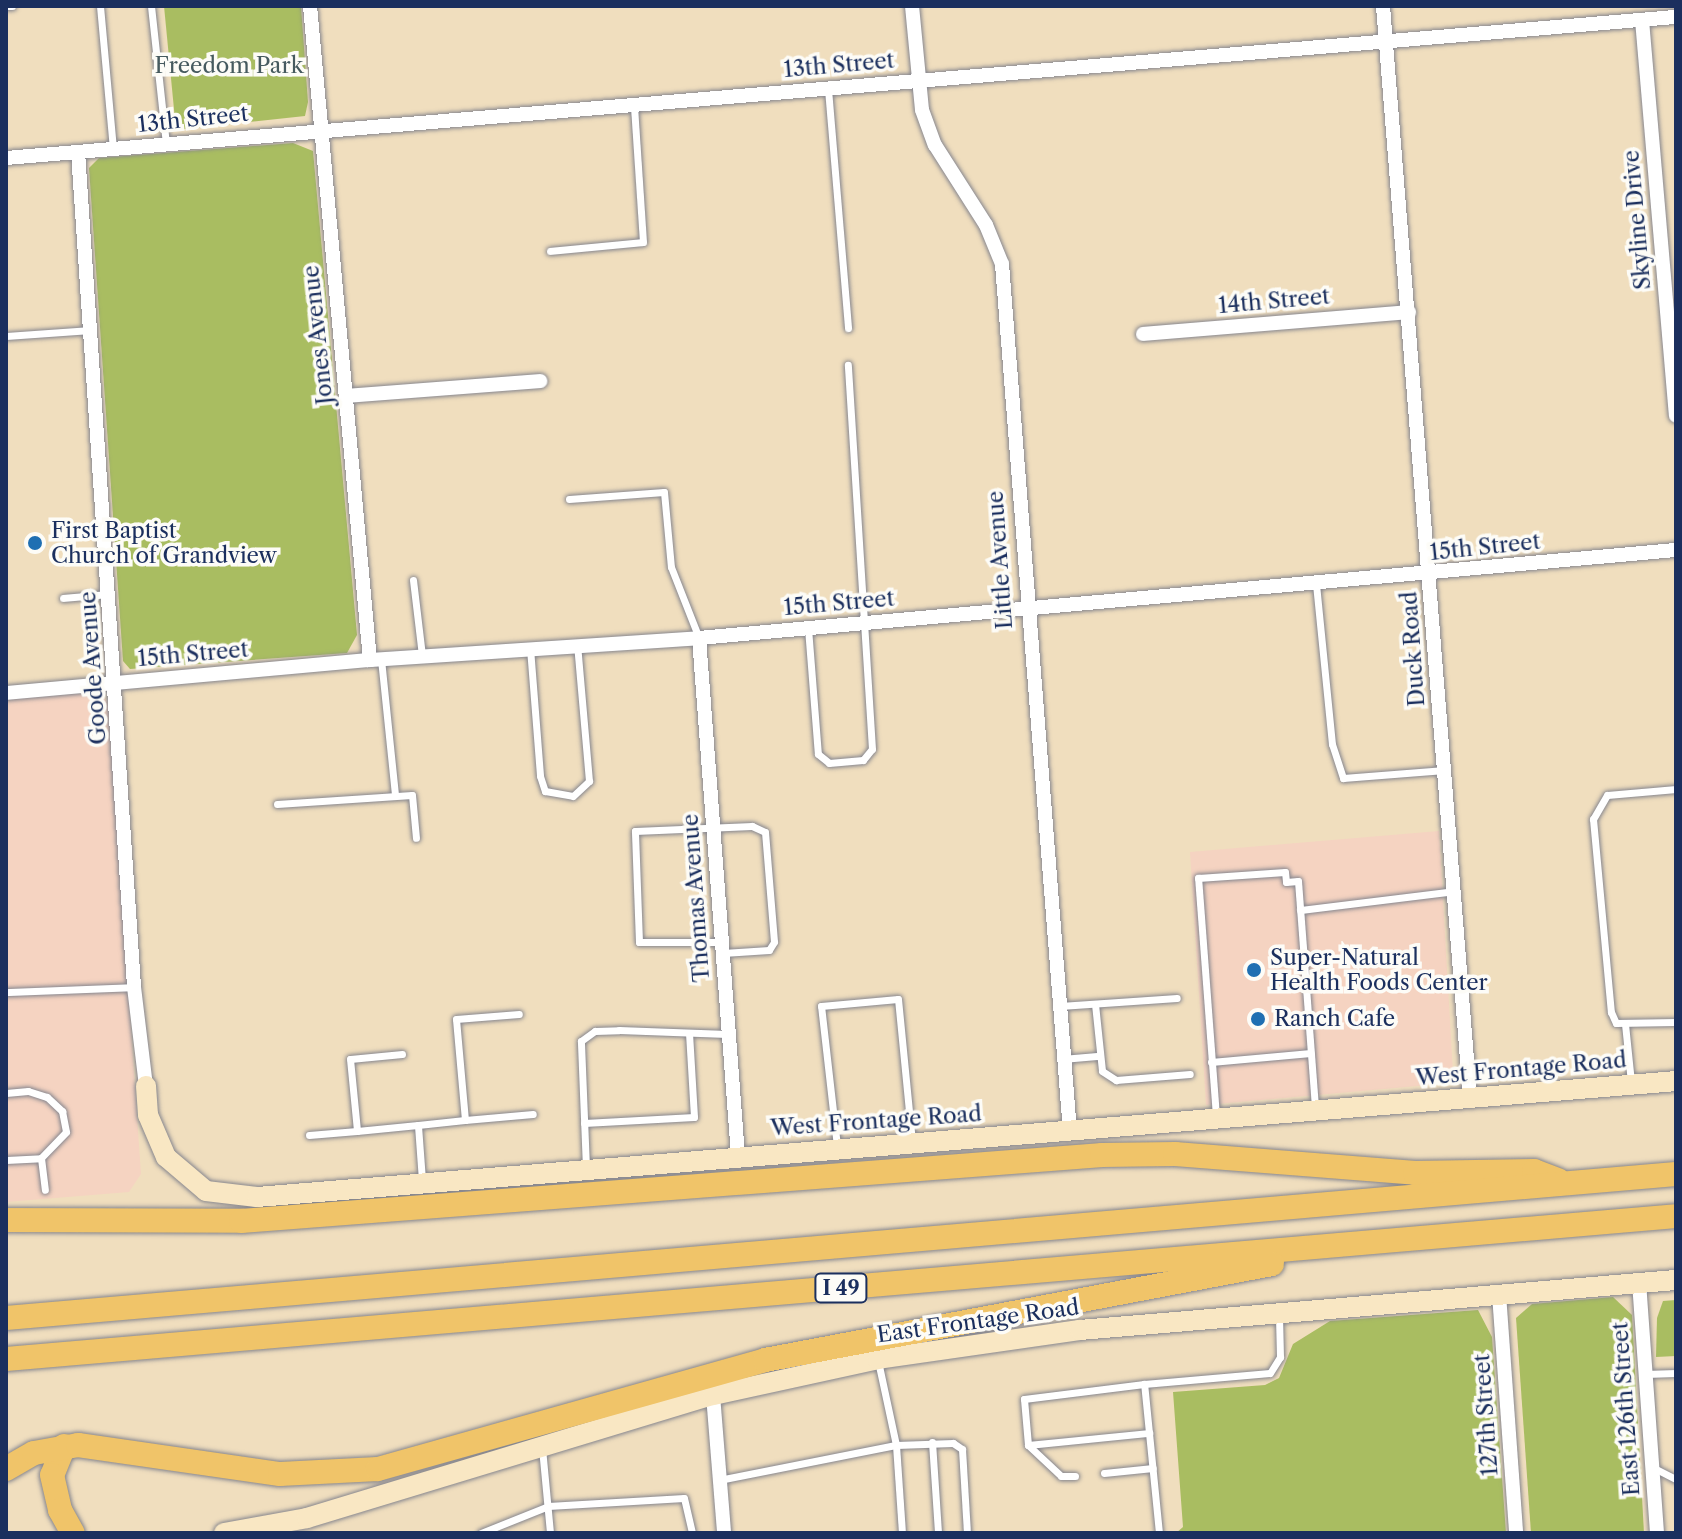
<!DOCTYPE html>
<style>
body{margin:0}
#map{position:relative;width:1682px;height:1539px;overflow:hidden;background:#f0debe;font-family:"Libre Caslon Text",serif}
div>[style]{position:absolute}
.built>*{inset:0;background:#f5d3c1}
.green>*{inset:0;background:#a9bd61}
.roads{filter:drop-shadow(0 0 2px #86868e) drop-shadow(0 0 2px #86868e)}
.lane>*{height:7px;margin:-3.5px;padding:0 3.5px;transform-origin:3.5px;border-radius:3.5px;background:#fff}
.street>*{height:14px;margin:-7px;padding:0 7px;transform-origin:7px;border-radius:7px;background:#fff}
.secondary>*{height:20px;margin:-10px;padding:0 10px;transform-origin:10px;border-radius:10px;background:#f9e7c3}
.highway>*{height:24px;margin:-12px;padding:0 12px;transform-origin:12px;border-radius:12px;background:#f0c469}
.dots>*{width:22px;height:22px;translate:-50% -50%;box-sizing:border-box;border:4px solid #fdfcf7;border-radius:50%}
span{translate:-50% -50%;white-space:nowrap;text-align:center;line-height:1.15;-webkit-text-stroke:7px #fdfcf7;paint-order:stroke}
.shield-label span{padding:2px 6px;background:#fdfcf7;border:2px solid;border-radius:6px;-webkit-text-stroke-width:0}
.shield-label{font-size:20px;color:#1b2f5e;font-weight:700}
.street-label{font-size:22px;color:#1b2f5e}
.park-label{font-size:22px;color:#465a5f}
.poi-label{font-size:22px;color:#1b2f5e}
.left{translate:0 -50%;text-align:left}
.frame{position:absolute;inset:0;border:8px solid #1b2f5e;pointer-events:none}
</style>
<div id="map">
<div class="built">
<div style="clip-path:polygon(98px 692px,108px 702px,141px 1174px,129px 1192px,6px 1202px,6px 699px)"></div>
<div style="clip-path:polygon(1439px 831px,1453px 1073px,1439px 1084px,1206px 1105px,1190px 852px)"></div>
</div>
<div class="green">
<div style="clip-path:polygon(164px 6px,301px 6px,308px 102px,305px 116px,176px 130px)"></div>
<div style="clip-path:polygon(293px 143px,313px 151px,357px 635px,347px 653px,130px 669px,123px 661px,89px 168px,99px 158px)"></div>
<div style="clip-path:polygon(1613px 1297px,1632px 1315px,1644px 1533px,1531px 1533px,1516px 1318px,1532px 1304px)"></div>
<div style="clip-path:polygon(1676px 1300px,1676px 1356px,1656px 1357px,1657px 1318px,1663px 1301px)"></div>
<div style="clip-path:polygon(1478px 1310px,1492px 1337px,1506px 1533px,1176px 1533px,1183px 1527px,1173px 1392px,1265px 1385px,1279px 1378px,1293px 1344px,1330px 1321px)"></div>
</div>
<div class="roads">
<div class="lane">
<div style="left:6px;top:6px;width:6px"></div>
<div style="left:100px;top:6px;width:144px;rotate:84.8deg"></div>
<div style="left:151px;top:6px;width:139px;rotate:83.8deg"></div>
<div style="left:828px;top:89px;width:240px;rotate:85.2deg"></div>
<div style="left:550px;top:251px;width:93px;rotate:-5.5deg"></div>
<div style="left:643px;top:242px;width:136px;rotate:-93.8deg"></div>
<div style="left:6px;top:336px;width:85px;rotate:-4deg"></div>
<div style="left:569px;top:499px;width:95px;rotate:-4.2deg"></div>
<div style="left:664px;top:492px;width:75px;rotate:84.7deg"></div>
<div style="left:671px;top:567px;width:76px;rotate:68.5deg"></div>
<div style="left:413px;top:580px;width:77px;rotate:83.2deg"></div>
<div style="left:1316px;top:584px;width:161px;rotate:84.3deg"></div>
<div style="left:1332px;top:744px;width:36px;rotate:72deg"></div>
<div style="left:1343px;top:778px;width:102px;rotate:-4.5deg"></div>
<div style="left:63px;top:598px;width:45px;rotate:-5.1deg"></div>
<div style="left:808px;top:628px;width:126px;rotate:85.5deg"></div>
<div style="left:818px;top:754px;width:14px;rotate:39deg"></div>
<div style="left:829px;top:763px;width:34px;rotate:-5deg"></div>
<div style="left:863px;top:760px;width:14px;rotate:-51deg"></div>
<div style="left:872px;top:749px;width:385px;rotate:-93.6deg"></div>
<div style="left:530px;top:648px;width:128px;rotate:85.5deg"></div>
<div style="left:540px;top:776px;width:16px;rotate:72deg"></div>
<div style="left:545px;top:791px;width:28px;rotate:10deg"></div>
<div style="left:573px;top:796px;width:22px;rotate:-43deg"></div>
<div style="left:589px;top:781px;width:137px;rotate:-95deg"></div>
<div style="left:381px;top:659px;width:137px;rotate:84.1deg"></div>
<div style="left:1676px;top:789px;width:69px;rotate:175deg"></div>
<div style="left:1607px;top:795px;width:28px;rotate:120deg"></div>
<div style="left:1593px;top:819px;width:194px;rotate:84.7deg"></div>
<div style="left:1611px;top:1012px;width:12px;rotate:66deg"></div>
<div style="left:1616px;top:1023px;width:60px;rotate:-1deg"></div>
<div style="left:277px;top:804px;width:135px;rotate:-3.8deg"></div>
<div style="left:412px;top:795px;width:43px;rotate:84.7deg"></div>
<div style="left:1300px;top:910px;width:155px;rotate:-7deg"></div>
<div style="left:721px;top:942px;width:82px;rotate:180deg"></div>
<div style="left:639px;top:942px;width:111px;rotate:-92.1deg"></div>
<div style="left:635px;top:831px;width:117px;rotate:-2.4deg"></div>
<div style="left:752px;top:826px;width:14px;rotate:25deg"></div>
<div style="left:765px;top:832px;width:110px;rotate:85.3deg"></div>
<div style="left:774px;top:942px;width:9px;rotate:122deg"></div>
<div style="left:769px;top:950px;width:46px;rotate:176.3deg"></div>
<div style="left:6px;top:992px;width:128px;rotate:-2.2deg"></div>
<div style="left:1095px;top:1004px;width:67px;rotate:84deg"></div>
<div style="left:1102px;top:1071px;width:17px;rotate:33deg"></div>
<div style="left:1116px;top:1080px;width:74px;rotate:-4.6deg"></div>
<div style="left:1060px;top:1006px;width:117px;rotate:-3.9deg"></div>
<div style="left:1625px;top:1024px;width:58px;rotate:84.1deg"></div>
<div style="left:402px;top:1054px;width:52px;rotate:174.5deg"></div>
<div style="left:350px;top:1059px;width:72px;rotate:84.4deg"></div>
<div style="left:357px;top:1131px;width:61px;rotate:-5.6deg"></div>
<div style="left:1062px;top:1059px;width:38px;rotate:-5deg"></div>
<div style="left:1211px;top:1062px;width:100px;rotate:-5.1deg"></div>
<div style="left:6px;top:1093px;width:22px;rotate:-5deg"></div>
<div style="left:28px;top:1091px;width:20px;rotate:18deg"></div>
<div style="left:47px;top:1097px;width:21px;rotate:43deg"></div>
<div style="left:62px;top:1111px;width:21px;rotate:79deg"></div>
<div style="left:66px;top:1132px;width:36px;rotate:134deg"></div>
<div style="left:1216px;top:1116px;width:239px;rotate:-94.3deg"></div>
<div style="left:1198px;top:878px;width:87px;rotate:-3.9deg"></div>
<div style="left:1285px;top:872px;width:10px;rotate:84deg"></div>
<div style="left:1286px;top:882px;width:12px;rotate:-5deg"></div>
<div style="left:1298px;top:881px;width:228px;rotate:85.7deg"></div>
<div style="left:465px;top:1120px;width:68px;rotate:-5deg"></div>
<div style="left:584px;top:1123px;width:110px;rotate:-3.1deg"></div>
<div style="left:694px;top:1117px;width:83px;rotate:-93.4deg"></div>
<div style="left:309px;top:1135px;width:48px;rotate:-4.8deg"></div>
<div style="left:837px;top:1146px;width:141px;rotate:-96.5deg"></div>
<div style="left:821px;top:1006px;width:77px;rotate:-5.2deg"></div>
<div style="left:898px;top:999px;width:143px;rotate:84.4deg"></div>
<div style="left:6px;top:1160px;width:35px;rotate:-3deg"></div>
<div style="left:41px;top:1158px;width:32px;rotate:83deg"></div>
<div style="left:586px;top:1168px;width:127px;rotate:-92.3deg"></div>
<div style="left:581px;top:1041px;width:17px;rotate:-36deg"></div>
<div style="left:595px;top:1031px;width:24px;rotate:-2deg"></div>
<div style="left:619px;top:1030px;width:108px;rotate:2.1deg"></div>
<div style="left:422px;top:1180px;width:55px;rotate:-94.2deg"></div>
<div style="left:418px;top:1125px;width:47px;rotate:-6.1deg"></div>
<div style="left:465px;top:1120px;width:101px;rotate:-95.1deg"></div>
<div style="left:456px;top:1019px;width:63px;rotate:-4.5deg"></div>
<div style="left:878px;top:1361px;width:86px;rotate:77.9deg"></div>
<div style="left:896px;top:1445px;width:88px;rotate:86.1deg"></div>
<div style="left:1645px;top:1374px;width:31px;rotate:-2deg"></div>
<div style="left:1144px;top:1384px;width:121px;rotate:172.9deg"></div>
<div style="left:1024px;top:1399px;width:46px;rotate:85deg"></div>
<div style="left:1028px;top:1445px;width:122px;rotate:-5.7deg"></div>
<div style="left:932px;top:1442px;width:91px;rotate:86.2deg"></div>
<div style="left:1028px;top:1445px;width:45px;rotate:43.2deg"></div>
<div style="left:1061px;top:1476px;width:14px"></div>
<div style="left:542px;top:1448px;width:85px;rotate:84.6deg"></div>
<div style="left:1654px;top:1468px;width:25px;rotate:27deg"></div>
<div style="left:1104px;top:1473px;width:49px;rotate:-5.8deg"></div>
<div style="left:719px;top:1480px;width:180px;rotate:-11.2deg"></div>
<div style="left:896px;top:1445px;width:57px;rotate:-2deg"></div>
<div style="left:953px;top:1443px;width:11px;rotate:34deg"></div>
<div style="left:962px;top:1449px;width:84px;rotate:86.6deg"></div>
<div style="left:481px;top:1533px;width:72px;rotate:-21.9deg"></div>
<div style="left:548px;top:1506px;width:136px;rotate:-3.4deg"></div>
<div style="left:684px;top:1498px;width:36px;rotate:77deg"></div>
<div style="left:1159px;top:1533px;width:150px;rotate:-95.7deg"></div>
<div style="left:1144px;top:1384px;width:126px;rotate:-5deg"></div>
<div style="left:1270px;top:1373px;width:19px;rotate:-58deg"></div>
<div style="left:1280px;top:1357px;width:41px;rotate:-91.4deg"></div>
</div>
<div class="street">
<div style="left:310px;top:6px;width:657px;rotate:84.76deg"></div>
<div style="left:912px;top:6px;width:104px;rotate:84.5deg"></div>
<div style="left:922px;top:110px;width:37px;rotate:70deg"></div>
<div style="left:935px;top:145px;width:95px;rotate:57.5deg"></div>
<div style="left:986px;top:225px;width:42px;rotate:67.7deg"></div>
<div style="left:1002px;top:264px;width:870px;rotate:85.52deg"></div>
<div style="left:1383px;top:6px;width:1094px;rotate:85.44deg"></div>
<div style="left:1642px;top:20px;width:397px;rotate:85.1deg"></div>
<div style="left:78px;top:152px;width:837px;rotate:86.16deg"></div>
<div style="left:134px;top:987px;width:100px;rotate:83.1deg"></div>
<div style="left:6px;top:158px;width:1676px;rotate:-4.83deg"></div>
<div style="left:1143px;top:334px;width:267px;rotate:-4.7deg"></div>
<div style="left:346px;top:396px;width:195px;rotate:-4.4deg"></div>
<div style="left:699px;top:638px;width:518px;rotate:85.69deg"></div>
<div style="left:6px;top:693px;width:365px;rotate:-5.2deg"></div>
<div style="left:370px;top:660px;width:330px;rotate:-3.8deg"></div>
<div style="left:699px;top:638px;width:981px;rotate:-5.15deg"></div>
<div style="left:1639px;top:1282px;width:252px;rotate:85.9deg"></div>
<div style="left:1499px;top:1294px;width:240px;rotate:85.9deg"></div>
<div style="left:713px;top:1395px;width:138px;rotate:85.4deg"></div>
</div>
<div class="secondary">
<div style="left:146px;top:1086px;width:29px;rotate:86deg"></div>
<div style="left:148px;top:1115px;width:46px;rotate:66.8deg"></div>
<div style="left:166px;top:1157px;width:52px;rotate:40.4deg"></div>
<div style="left:206px;top:1191px;width:51px;rotate:6.7deg"></div>
<div style="left:257px;top:1197px;width:1424px;rotate:-4.67deg"></div>
<div style="left:224px;top:1533px;width:84px;rotate:-10.2deg"></div>
<div style="left:307px;top:1518px;width:424px;rotate:-16.9deg"></div>
<div style="left:713px;top:1395px;width:169px;rotate:-12.3deg"></div>
<div style="left:878px;top:1359px;width:204px;rotate:-8.2deg"></div>
<div style="left:1080px;top:1330px;width:598px;rotate:-4.8deg"></div>
</div>
<div class="highway">
<div style="left:6px;top:1220px;width:235px;rotate:0.2deg"></div>
<div style="left:241px;top:1221px;width:864px;rotate:-4.38deg"></div>
<div style="left:1102px;top:1155px;width:73px;rotate:-0.8deg"></div>
<div style="left:1175px;top:1154px;width:241px;rotate:4.5deg"></div>
<div style="left:1415px;top:1173px;width:119px;rotate:-1deg"></div>
<div style="left:1534px;top:1171px;width:26px;rotate:21deg"></div>
<div style="left:6px;top:1318px;width:1676px;rotate:-4.93deg"></div>
<div style="left:6px;top:1359px;width:1676px;rotate:-4.89deg"></div>
<div style="left:64px;top:1446px;width:31px;rotate:112deg"></div>
<div style="left:52px;top:1475px;width:36px;rotate:77deg"></div>
<div style="left:60px;top:1510px;width:26px;rotate:61deg"></div>
<div style="left:6px;top:1469px;width:32px;rotate:-30deg"></div>
<div style="left:34px;top:1453px;width:45px;rotate:-10.3deg"></div>
<div style="left:78px;top:1445px;width:204px;rotate:8.2deg"></div>
<div style="left:280px;top:1474px;width:98px;rotate:-2.9deg"></div>
<div style="left:378px;top:1469px;width:402px;rotate:-15.7deg"></div>
<div style="left:765px;top:1360px;width:516px;rotate:-10.72deg"></div>
</div>
</div>
<div class="dots">
<div style="left:35px;top:543px;background:#1f6fb2"></div>
<div style="left:1254px;top:970px;background:#1f6fb2"></div>
<div style="left:1258px;top:1019px;background:#1f6fb2"></div>
</div>
<div class="shield-label">
<span style="left:841px;top:1288px">I 49</span>
</div>
<div class="street-label">
<span style="left:839px;top:65px;rotate:-5deg">13th Street</span>
<span style="left:193px;top:119px;rotate:-6deg">13th Street</span>
<span style="left:1637px;top:220px;rotate:-95deg">Skyline Drive</span>
<span style="left:1274px;top:301px;rotate:-5deg">14th Street</span>
<span style="left:318px;top:335px;rotate:-96deg">Jones Avenue</span>
<span style="left:1485px;top:547px;rotate:-6deg">15th Street</span>
<span style="left:1000px;top:560px;rotate:-94deg">Little Avenue</span>
<span style="left:839px;top:603px;rotate:-5deg">15th Street</span>
<span style="left:1413px;top:649px;rotate:-94deg">Duck Road</span>
<span style="left:193px;top:654px;rotate:-5deg">15th Street</span>
<span style="left:93px;top:668px;rotate:-94deg">Goode Avenue</span>
<span style="left:696px;top:898px;rotate:-94deg">Thomas Avenue</span>
<span style="left:1521px;top:1069px;rotate:-5deg">West Frontage Road</span>
<span style="left:876px;top:1121px;rotate:-4deg">West Frontage Road</span>
<span style="left:978px;top:1321px;rotate:-8deg">East Frontage Road</span>
<span style="left:1626px;top:1409px;rotate:-94deg">East 126th Street</span>
<span style="left:1486px;top:1415px;rotate:-94deg">127th Street</span>
</div>
<div class="park-label">
<span style="left:229px;top:66px">Freedom Park</span>
</div>
<div class="poi-label">
<span class="left" style="left:51px;top:543px">First Baptist<br>Church of Grandview</span>
<span class="left" style="left:1270px;top:970px">Super-Natural<br>Health Foods Center</span>
<span class="left" style="left:1274px;top:1019px">Ranch Cafe</span>
</div>
<div class="frame"></div>
</div>
